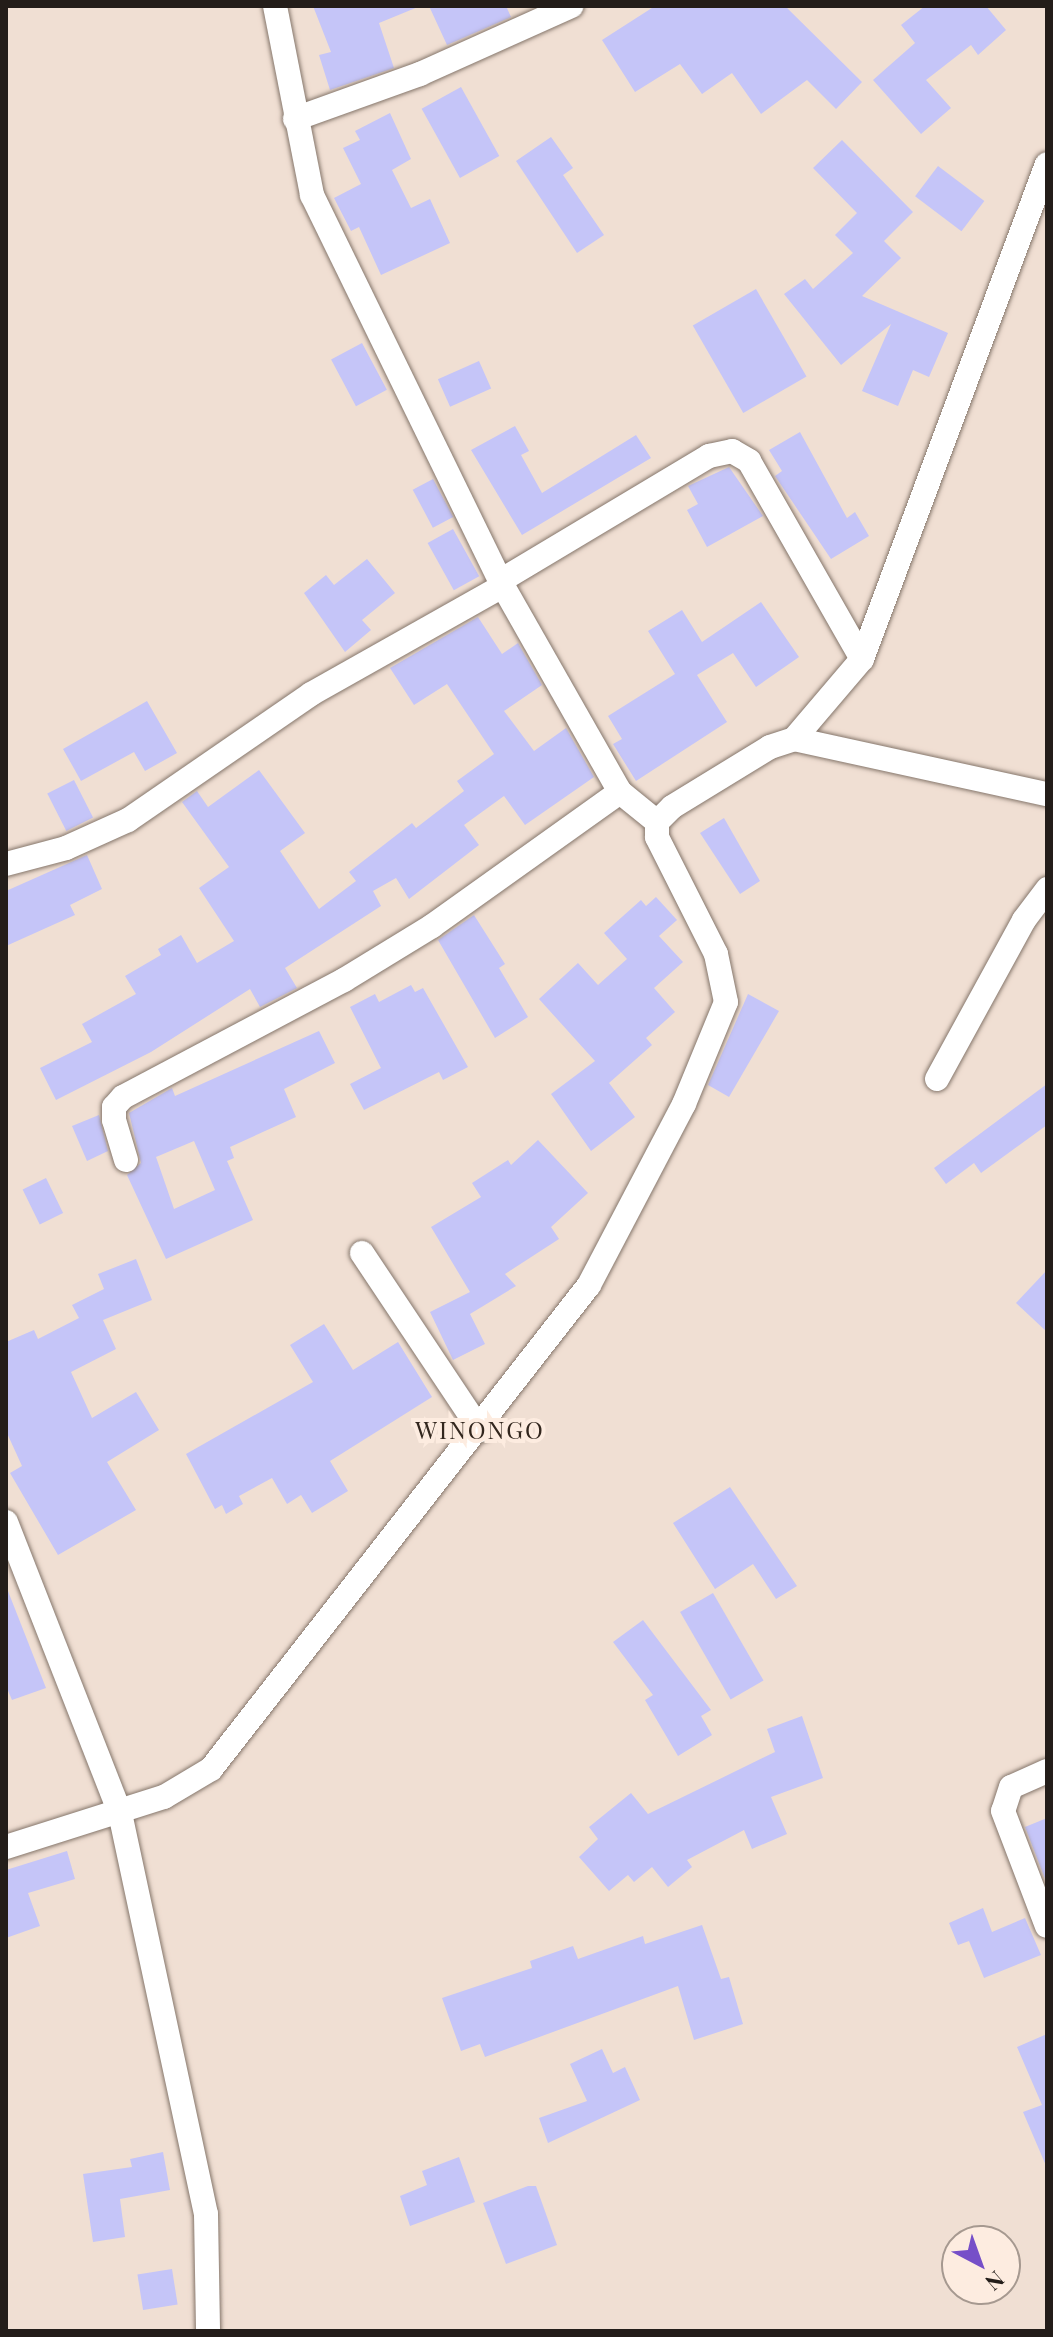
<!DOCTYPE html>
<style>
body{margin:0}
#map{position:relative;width:1053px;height:2337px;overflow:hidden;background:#f0dfd3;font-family:"Playfair Display",serif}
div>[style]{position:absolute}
.building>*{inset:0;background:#c5c5f8;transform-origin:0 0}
.roads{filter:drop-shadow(0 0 2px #85766b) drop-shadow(0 0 2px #85766b)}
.minor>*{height:24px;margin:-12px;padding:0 12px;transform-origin:12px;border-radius:12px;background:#fff}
span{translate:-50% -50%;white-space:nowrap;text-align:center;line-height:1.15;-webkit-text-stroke:8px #fdece0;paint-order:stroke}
.quarter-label{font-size:24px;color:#33271e;letter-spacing:2px}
.frame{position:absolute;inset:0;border:8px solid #231d19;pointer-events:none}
.north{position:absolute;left:941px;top:2225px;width:80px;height:80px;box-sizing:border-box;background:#fdece0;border:2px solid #a69990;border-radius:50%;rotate:139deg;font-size:22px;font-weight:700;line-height:32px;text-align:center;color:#231d19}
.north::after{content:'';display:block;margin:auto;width:28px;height:36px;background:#764fc8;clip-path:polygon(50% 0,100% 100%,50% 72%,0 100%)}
</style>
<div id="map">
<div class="building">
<div style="clip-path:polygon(313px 6px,418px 6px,418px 7px,379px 23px,394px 68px,330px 90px,319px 55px,331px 52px)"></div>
<div style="clip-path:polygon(429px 6px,506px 6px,511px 17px,447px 45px)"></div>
<div style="clip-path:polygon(655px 6px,785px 6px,862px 82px,836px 109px,807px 80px,761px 114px,732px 73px,702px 94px,680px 64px,635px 92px,602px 40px)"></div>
<div style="clip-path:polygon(925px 6px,986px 6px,1006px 30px,978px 55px,971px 45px,926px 80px,951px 108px,921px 134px,873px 80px,915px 43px,901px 25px)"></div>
<div style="left:461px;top:87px;width:79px;height:45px;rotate:61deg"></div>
<div style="clip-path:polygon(390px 113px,411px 159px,392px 170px,411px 208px,430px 199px,450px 243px,381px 275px,359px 227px,351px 231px,334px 198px,361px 184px,343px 148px,360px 140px,355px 131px)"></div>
<div style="clip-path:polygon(551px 137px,573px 168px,563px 175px,604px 235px,577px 253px,516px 161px)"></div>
<div style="clip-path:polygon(842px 140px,913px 212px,884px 241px,901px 258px,862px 296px,948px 333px,929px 377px,913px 370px,898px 406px,862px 391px,891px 324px,841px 365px,784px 294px,805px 279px,813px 289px,853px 253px,835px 235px,857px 213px,813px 168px)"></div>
<div style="left:938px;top:166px;width:58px;height:38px;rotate:37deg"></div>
<div style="left:756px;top:289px;width:101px;height:73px;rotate:60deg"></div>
<div style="left:362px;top:343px;width:53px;height:35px;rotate:62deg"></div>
<div style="left:479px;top:361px;width:30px;height:45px;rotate:66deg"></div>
<div style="clip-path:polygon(515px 426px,529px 451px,521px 455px,542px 493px,636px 435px,651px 458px,522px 535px,471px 450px)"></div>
<div style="clip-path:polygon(800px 432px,847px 518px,855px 512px,869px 536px,831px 559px,775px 476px,782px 471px,769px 450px)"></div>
<div style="clip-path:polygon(729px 467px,763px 516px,707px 547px,687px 510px,698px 504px,688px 486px)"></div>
<div style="left:433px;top:479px;width:43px;height:23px;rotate:62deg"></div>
<div style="left:453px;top:529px;width:54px;height:29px;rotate:61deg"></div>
<div style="clip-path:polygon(367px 559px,395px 593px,362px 620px,371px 630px,345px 652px,304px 593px,326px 575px,334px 585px)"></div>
<div style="clip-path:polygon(761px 602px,799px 657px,756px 687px,733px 653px,697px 675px,727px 722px,636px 781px,613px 744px,622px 739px,608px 716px,675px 674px,648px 631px,682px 610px,702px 642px)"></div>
<div style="clip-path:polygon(478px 617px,502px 654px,518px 643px,542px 685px,504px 711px,534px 751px,566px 728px,594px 777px,525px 825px,504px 796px,464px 825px,479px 845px,409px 899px,396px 878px,373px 891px,381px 906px,285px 968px,297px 988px,260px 1007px,250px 989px,151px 1052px,56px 1100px,40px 1068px,92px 1042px,82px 1024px,136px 994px,125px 976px,161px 955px,158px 949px,181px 935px,197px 963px,234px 941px,199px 888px,229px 867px,182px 802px,197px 791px,208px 807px,259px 770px,305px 833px,280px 851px,319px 909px,356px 881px,349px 872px,412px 823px,416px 828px,464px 791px,457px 781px,494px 754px,447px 684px,414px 705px,390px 668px)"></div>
<div style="clip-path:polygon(147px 701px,177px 753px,145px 771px,134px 752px,81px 781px,63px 749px)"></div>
<div style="left:74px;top:780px;width:42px;height:30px;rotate:63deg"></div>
<div style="clip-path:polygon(724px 818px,760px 881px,740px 894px,700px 833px)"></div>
<div style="clip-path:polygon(87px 855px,102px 889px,70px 905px,75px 915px,6px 946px,6px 891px)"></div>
<div style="clip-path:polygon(656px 897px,677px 920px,659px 936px,683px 962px,654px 988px,675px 1012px,646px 1038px,652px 1045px,609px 1083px,635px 1117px,591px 1151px,551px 1094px,595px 1061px,539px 999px,578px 963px,598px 985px,627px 959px,604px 933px,641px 900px,646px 906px)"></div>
<div style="clip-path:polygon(474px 915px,505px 964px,499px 968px,528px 1017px,495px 1038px,438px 940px)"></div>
<div style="clip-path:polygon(411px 985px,415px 992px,423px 988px,468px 1067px,443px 1080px,439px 1072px,364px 1110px,350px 1084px,381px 1068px,350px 1007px,375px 994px,379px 1002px)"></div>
<div style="clip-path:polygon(748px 994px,779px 1011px,729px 1097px,708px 1085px)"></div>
<div style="clip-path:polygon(evenodd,319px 1031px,335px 1063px,284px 1089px,296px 1117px,230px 1147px,234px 1158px,227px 1161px,253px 1220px,166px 1259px,127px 1175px,141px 1163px,129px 1113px,172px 1088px,175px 1096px,319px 1031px,194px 1141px,215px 1190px,174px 1209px,156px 1157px,194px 1141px)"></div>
<div style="clip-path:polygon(1047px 1084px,1047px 1125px,981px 1173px,974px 1163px,946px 1184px,934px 1168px)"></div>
<div style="clip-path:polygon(99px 1115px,108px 1151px,87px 1161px,72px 1126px)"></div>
<div style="clip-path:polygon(538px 1140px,588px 1193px,551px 1227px,559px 1239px,505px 1274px,516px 1286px,470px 1314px,485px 1344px,453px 1360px,430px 1312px,470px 1292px,431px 1227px,481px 1197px,472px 1183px,508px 1160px,511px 1165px)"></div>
<div style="left:46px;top:1178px;width:39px;height:26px;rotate:64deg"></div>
<div style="clip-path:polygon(136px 1259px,152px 1300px,103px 1320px,116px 1349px,71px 1372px,92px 1418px,136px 1392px,159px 1430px,107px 1462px,136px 1510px,58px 1555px,10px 1473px,22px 1466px,6px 1431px,6px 1342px,34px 1330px,38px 1339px,79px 1318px,72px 1305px,104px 1289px,98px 1274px)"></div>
<div style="clip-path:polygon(1047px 1270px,1047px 1332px,1016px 1303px)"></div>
<div style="clip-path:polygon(324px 1324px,353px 1370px,398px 1342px,432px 1397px,330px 1461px,348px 1491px,312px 1513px,301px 1495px,287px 1504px,272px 1478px,239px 1496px,243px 1504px,226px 1514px,222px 1505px,215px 1509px,186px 1454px,313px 1382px,290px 1345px)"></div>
<div style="clip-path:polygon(730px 1487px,797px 1586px,776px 1599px,753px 1564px,715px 1589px,673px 1523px)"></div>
<div style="clip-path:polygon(6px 1586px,46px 1688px,12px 1700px,6px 1686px)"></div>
<div style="left:713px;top:1593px;width:101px;height:38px;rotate:60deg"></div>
<div style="clip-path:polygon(643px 1620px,711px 1710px,701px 1716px,712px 1735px,678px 1756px,645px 1700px,653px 1695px,613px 1642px)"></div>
<div style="clip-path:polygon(802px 1716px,823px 1778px,771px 1797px,787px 1834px,752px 1849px,744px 1830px,687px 1860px,692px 1867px,668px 1887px,652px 1867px,634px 1882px,628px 1875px,609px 1891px,579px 1857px,598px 1839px,589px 1827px,631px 1793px,648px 1814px,775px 1752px,767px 1729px)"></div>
<div style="clip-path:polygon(1047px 1818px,1047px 1884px,1025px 1827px)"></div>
<div style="clip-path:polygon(67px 1851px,75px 1879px,28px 1893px,40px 1926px,6px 1938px,6px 1870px)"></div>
<div style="clip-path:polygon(983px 1908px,992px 1932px,1025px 1918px,1041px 1955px,984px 1978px,969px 1941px,958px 1945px,949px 1923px)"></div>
<div style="clip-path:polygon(702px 1925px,721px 1979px,729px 1977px,743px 2024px,694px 2040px,678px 1986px,485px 2057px,480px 2044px,461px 2051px,442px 1998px,532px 1968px,530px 1961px,573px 1946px,578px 1959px,643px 1936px,645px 1944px)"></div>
<div style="clip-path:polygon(1047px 2034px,1047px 2168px,1023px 2112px,1042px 2105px,1017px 2047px)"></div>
<div style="clip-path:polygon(602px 2049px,613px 2073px,625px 2067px,640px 2100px,548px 2143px,539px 2118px,587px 2101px,570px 2064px)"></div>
<div style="clip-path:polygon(163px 2152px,170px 2190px,120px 2199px,125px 2237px,93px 2242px,83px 2174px,132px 2167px,130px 2159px)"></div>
<div style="clip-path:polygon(459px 2157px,475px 2202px,410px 2226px,400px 2196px,427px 2185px,422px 2171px)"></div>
<div style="clip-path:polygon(528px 2186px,536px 2186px,557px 2245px,506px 2264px,483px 2203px)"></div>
<div style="left:172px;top:2269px;width:36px;height:35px;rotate:81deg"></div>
</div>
<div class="roads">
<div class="minor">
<div style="left:275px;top:6px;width:193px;rotate:78.9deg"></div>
<div style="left:312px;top:195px;width:435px;rotate:64deg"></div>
<div style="left:503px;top:586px;width:237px;rotate:60.4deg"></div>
<div style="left:620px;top:792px;width:48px;rotate:39deg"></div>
<div style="left:295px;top:119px;width:133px;rotate:-19.8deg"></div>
<div style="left:420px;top:74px;width:166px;rotate:-24.2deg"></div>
<div style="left:500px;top:581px;width:244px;rotate:-30.9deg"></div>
<div style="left:709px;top:456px;width:24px;rotate:-12deg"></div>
<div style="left:732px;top:451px;width:20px;rotate:30deg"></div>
<div style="left:749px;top:461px;width:228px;rotate:60.3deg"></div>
<div style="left:794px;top:739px;width:105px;rotate:-49.6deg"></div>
<div style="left:862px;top:659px;width:528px;rotate:-69.51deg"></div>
<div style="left:6px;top:864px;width:62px;rotate:-14.9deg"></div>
<div style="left:66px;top:848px;width:68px;rotate:-24.3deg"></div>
<div style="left:128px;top:820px;width:222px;rotate:-34.5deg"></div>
<div style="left:311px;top:694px;width:220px;rotate:-29.4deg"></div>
<div style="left:937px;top:1079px;width:181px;rotate:-61.3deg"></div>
<div style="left:1024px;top:920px;width:39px;rotate:-53deg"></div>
<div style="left:126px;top:1160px;width:42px;rotate:-106.7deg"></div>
<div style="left:114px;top:1120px;width:13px;rotate:-90deg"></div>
<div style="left:114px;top:1107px;width:13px;rotate:-48deg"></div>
<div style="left:123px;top:1097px;width:250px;rotate:-27.9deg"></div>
<div style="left:344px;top:980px;width:103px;rotate:-31.5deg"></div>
<div style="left:432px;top:926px;width:231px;rotate:-35.5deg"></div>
<div style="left:362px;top:1253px;width:213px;rotate:56.3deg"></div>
<div style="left:6px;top:1522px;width:313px;rotate:68.6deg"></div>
<div style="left:120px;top:1813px;width:410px;rotate:77.9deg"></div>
<div style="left:206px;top:2214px;width:117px;rotate:89deg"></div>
<div style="left:1047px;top:1771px;width:39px;rotate:156deg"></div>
<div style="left:1011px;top:1787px;width:25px;rotate:108deg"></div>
<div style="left:1003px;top:1811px;width:123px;rotate:69.1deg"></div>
<div style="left:6px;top:1847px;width:166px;rotate:-17.6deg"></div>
<div style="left:164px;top:1797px;width:55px;rotate:-30.8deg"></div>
<div style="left:211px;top:1769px;width:614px;rotate:-52.01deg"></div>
<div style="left:589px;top:1285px;width:204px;rotate:-62.3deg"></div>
<div style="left:684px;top:1104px;width:110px;rotate:-67.6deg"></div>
<div style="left:726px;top:1002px;width:49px;rotate:-101.8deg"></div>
<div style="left:716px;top:954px;width:131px;rotate:-116.8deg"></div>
<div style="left:657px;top:837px;width:15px;rotate:-90deg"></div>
<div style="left:657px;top:822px;width:21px;rotate:-45deg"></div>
<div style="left:672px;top:807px;width:115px;rotate:-31.5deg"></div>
<div style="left:770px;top:747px;width:25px;rotate:-18deg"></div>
<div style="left:794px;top:739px;width:259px;rotate:12.3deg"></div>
</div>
</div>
<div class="quarter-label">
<span style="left:480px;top:1430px">WINONGO</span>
</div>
<div class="frame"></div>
<div class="north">N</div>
</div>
